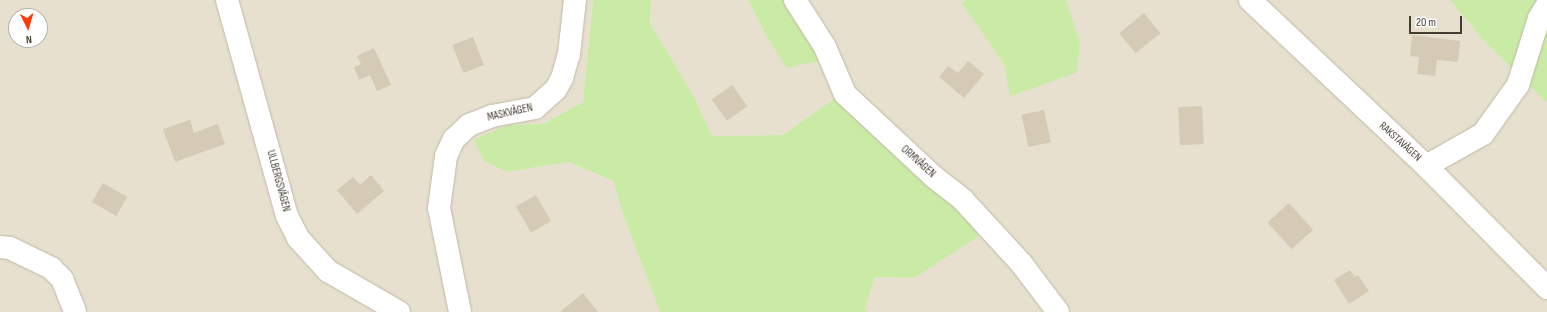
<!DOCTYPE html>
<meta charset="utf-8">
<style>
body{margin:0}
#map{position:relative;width:1547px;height:312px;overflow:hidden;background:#f3eee1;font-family:"Sofia Sans Condensed",sans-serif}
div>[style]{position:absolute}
.residential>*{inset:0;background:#e7e0cf}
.green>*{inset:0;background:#c9eba5}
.building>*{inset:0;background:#d4cab6;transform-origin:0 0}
.roads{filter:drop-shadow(0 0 1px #c1b9a6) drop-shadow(0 0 1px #c1b9a6)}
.minor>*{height:22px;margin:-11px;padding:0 11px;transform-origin:11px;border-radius:11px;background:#fff}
span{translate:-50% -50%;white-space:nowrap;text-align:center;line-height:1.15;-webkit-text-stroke:3.5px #fff;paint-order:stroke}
.street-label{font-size:11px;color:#443e32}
.north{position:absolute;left:8px;top:8px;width:40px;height:40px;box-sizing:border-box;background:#fff;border:1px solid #b4b2ad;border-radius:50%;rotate:175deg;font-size:11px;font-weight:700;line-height:16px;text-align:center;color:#443e32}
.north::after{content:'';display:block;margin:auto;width:14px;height:18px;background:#ff3b0c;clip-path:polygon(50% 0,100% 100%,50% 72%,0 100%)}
.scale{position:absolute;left:1409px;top:16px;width:53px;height:18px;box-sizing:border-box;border:2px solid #443e32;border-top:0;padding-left:5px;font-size:12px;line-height:14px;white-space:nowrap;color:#443e32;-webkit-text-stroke:3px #fff;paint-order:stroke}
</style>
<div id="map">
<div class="residential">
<div style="clip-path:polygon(evenodd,0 0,593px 0,583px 102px,543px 124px,508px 125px,507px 172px,569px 162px,613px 181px,624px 217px,660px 312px,0 312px,0 0,16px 16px,40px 16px,40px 40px,16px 40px,16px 16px)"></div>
<div style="clip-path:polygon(651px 0,748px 0,767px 37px,789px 0,1450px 0,1484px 41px,1547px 103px,1547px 312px,868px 312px,865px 308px,875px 277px,914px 278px,835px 98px,783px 135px,712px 136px,694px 97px,650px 23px)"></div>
</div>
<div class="green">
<div style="clip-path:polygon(593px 0,651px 0,650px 23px,694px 97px,712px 136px,783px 135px,835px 98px,953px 198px,979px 236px,914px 278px,875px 277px,865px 308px,868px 312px,660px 312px,624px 217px,613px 181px,569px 162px,507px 172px,484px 161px,474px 140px,508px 125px,543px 124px,583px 102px)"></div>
<div style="clip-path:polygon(748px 0,789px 0,822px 60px,787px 68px,767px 37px)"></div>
<div style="clip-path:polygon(965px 0,1066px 0,1080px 43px,1076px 73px,1010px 96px,1004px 64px,962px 3px)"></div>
<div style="clip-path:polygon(1450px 0,1547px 0,1547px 103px,1484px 41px)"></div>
</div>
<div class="building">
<div style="left:1144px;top:13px;width:26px;height:32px;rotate:51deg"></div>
<div style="clip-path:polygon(1412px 35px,1460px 41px,1458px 62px,1437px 60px,1435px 76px,1417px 74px,1419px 57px,1410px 56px)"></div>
<div style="left:473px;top:37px;width:30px;height:22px;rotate:69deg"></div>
<div style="clip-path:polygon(374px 48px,391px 85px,377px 91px,370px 75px,359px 80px,354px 67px,361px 64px,357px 56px)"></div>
<div style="clip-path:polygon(968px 61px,984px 74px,964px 98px,939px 77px,948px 66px,958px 73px)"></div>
<div style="left:732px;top:85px;width:26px;height:25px;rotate:54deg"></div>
<div style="left:1202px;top:106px;width:38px;height:24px;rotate:87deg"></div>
<div style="left:1044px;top:110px;width:33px;height:23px;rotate:78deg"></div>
<div style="clip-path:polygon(190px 120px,194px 133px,218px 124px,225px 144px,175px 162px,163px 129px)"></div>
<div style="clip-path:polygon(371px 175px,384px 191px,357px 214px,337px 190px,353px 177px,360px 185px)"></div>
<div style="left:103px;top:183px;width:28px;height:22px;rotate:30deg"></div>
<div style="left:536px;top:195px;width:30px;height:23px;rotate:60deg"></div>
<div style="left:1289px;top:203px;width:36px;height:29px;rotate:48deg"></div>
<div style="clip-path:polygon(1350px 270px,1355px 277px,1358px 275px,1369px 291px,1349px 304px,1334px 280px)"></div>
<div style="clip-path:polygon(583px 293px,598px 312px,560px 312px)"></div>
</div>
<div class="roads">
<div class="minor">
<div style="left:227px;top:0;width:224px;rotate:74.5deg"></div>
<div style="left:287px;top:216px;width:25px;rotate:63deg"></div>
<div style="left:298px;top:238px;width:45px;rotate:47.7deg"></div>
<div style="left:328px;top:271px;width:82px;rotate:30deg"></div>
<div style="left:795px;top:0;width:56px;rotate:57.4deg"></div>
<div style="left:825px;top:47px;width:51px;rotate:66.9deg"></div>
<div style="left:845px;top:94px;width:122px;rotate:43deg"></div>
<div style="left:934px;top:177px;width:37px;rotate:38deg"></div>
<div style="left:963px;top:200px;width:86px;rotate:47.4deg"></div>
<div style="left:1021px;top:263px;width:61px;rotate:52.9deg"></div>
<div style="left:1250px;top:0;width:242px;rotate:43.3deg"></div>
<div style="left:1426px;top:166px;width:172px;rotate:45.2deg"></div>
<div style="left:1426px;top:166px;width:65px;rotate:-29.3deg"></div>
<div style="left:1483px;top:134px;width:60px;rotate:-54.5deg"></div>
<div style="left:1518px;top:85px;width:70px;rotate:-72.6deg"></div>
<div style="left:1539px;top:18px;width:15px;rotate:-58deg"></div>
<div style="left:0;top:247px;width:10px;rotate:6deg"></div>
<div style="left:10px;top:248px;width:46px;rotate:26deg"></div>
<div style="left:51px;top:268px;width:16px;rotate:45deg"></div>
<div style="left:62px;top:279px;width:35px;rotate:68deg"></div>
<div style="left:460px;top:312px;width:106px;rotate:-101.4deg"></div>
<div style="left:439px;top:208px;width:52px;rotate:-82.3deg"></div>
<div style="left:446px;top:156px;width:19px;rotate:-65deg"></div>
<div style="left:454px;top:139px;width:21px;rotate:-43deg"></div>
<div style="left:469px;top:125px;width:25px;rotate:-21deg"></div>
<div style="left:492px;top:116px;width:44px;rotate:-10.5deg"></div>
<div style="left:535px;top:108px;width:28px;rotate:-42deg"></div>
<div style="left:556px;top:89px;width:13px;rotate:-61deg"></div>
<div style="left:562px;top:78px;width:25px;rotate:-74deg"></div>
<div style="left:569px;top:54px;width:54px;rotate:-83.7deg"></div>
</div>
</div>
<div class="street-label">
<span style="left:510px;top:113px;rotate:-13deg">MASKVÄGEN</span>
<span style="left:1400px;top:142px;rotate:42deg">RAKSTAVÄGEN</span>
<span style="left:918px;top:162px;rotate:42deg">ORMVÄGEN</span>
<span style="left:278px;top:181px;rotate:75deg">ULLBERGSVÄGEN</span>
</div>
<div class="north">N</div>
<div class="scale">20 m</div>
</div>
